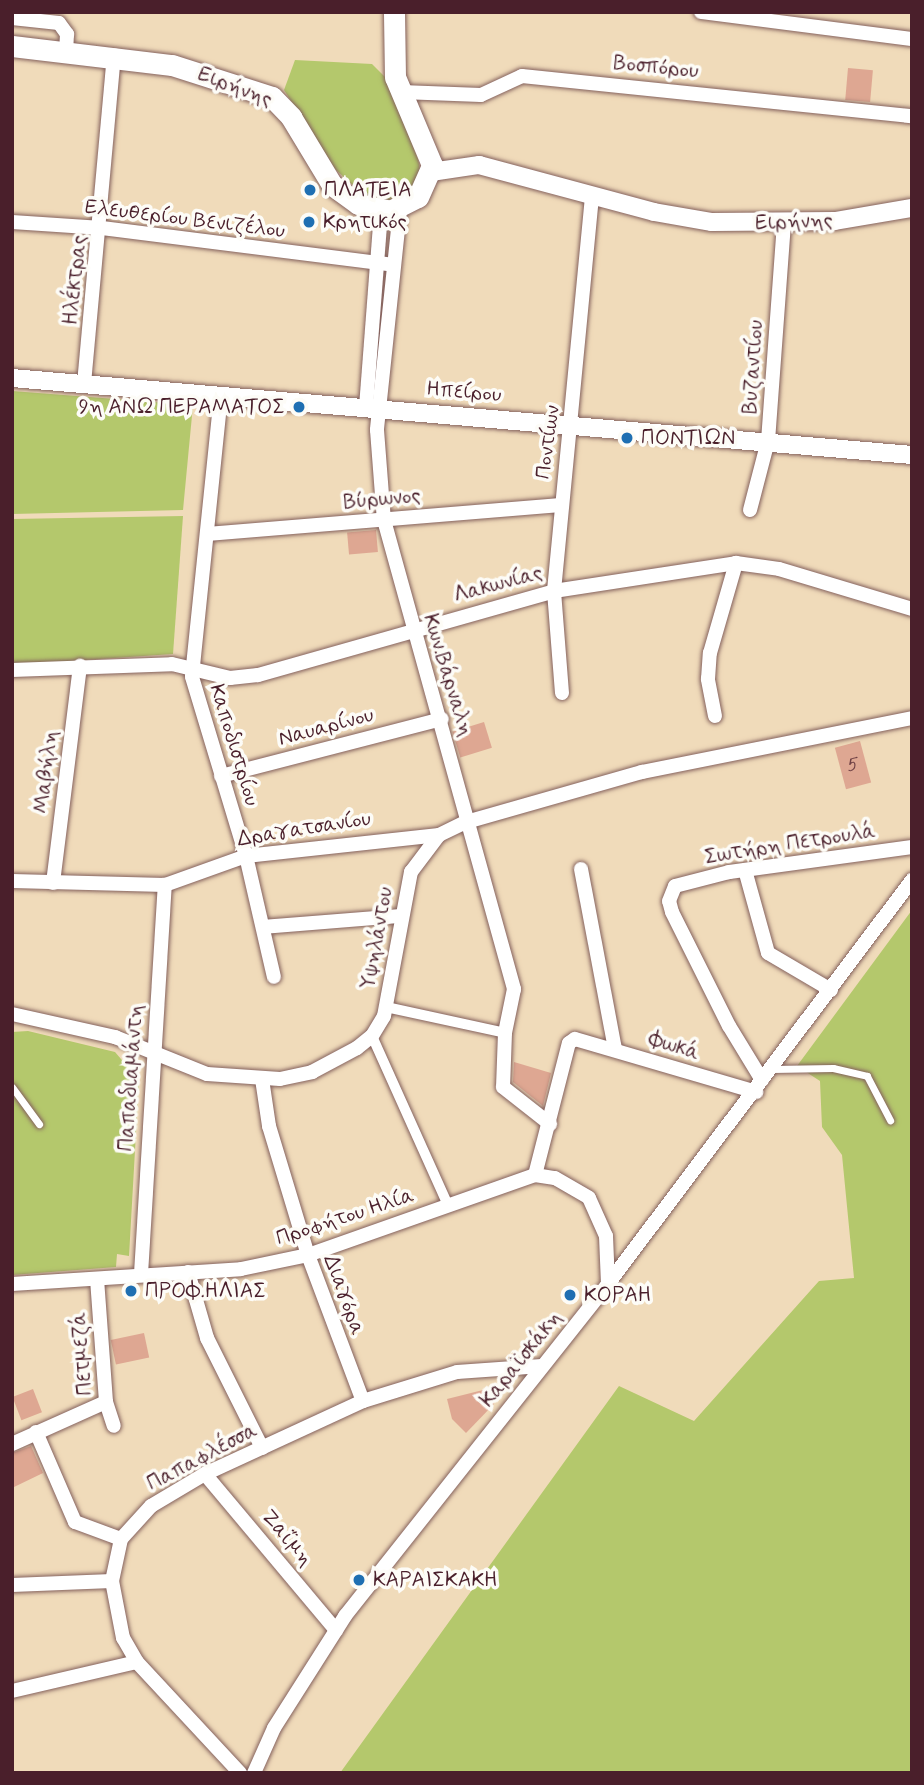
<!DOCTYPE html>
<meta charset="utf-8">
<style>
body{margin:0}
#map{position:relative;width:924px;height:1785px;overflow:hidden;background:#f0dbba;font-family:Mynerve,sans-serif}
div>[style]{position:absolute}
.green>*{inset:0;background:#b4c86c}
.building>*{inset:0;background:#dea792;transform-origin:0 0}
.roads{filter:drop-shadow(0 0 2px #84615d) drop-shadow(0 0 2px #84615d)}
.service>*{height:7px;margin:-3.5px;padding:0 3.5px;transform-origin:3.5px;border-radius:3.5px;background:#fff}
.pedestrian>*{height:10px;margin:-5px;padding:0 5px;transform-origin:5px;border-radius:5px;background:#fff}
.minor>*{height:14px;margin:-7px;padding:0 7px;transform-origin:7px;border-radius:7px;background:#fff}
.tertiary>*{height:18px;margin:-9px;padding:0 9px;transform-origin:9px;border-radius:9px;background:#fff}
.secondary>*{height:21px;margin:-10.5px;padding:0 10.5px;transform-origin:10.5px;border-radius:10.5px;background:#fff}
.dots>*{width:19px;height:19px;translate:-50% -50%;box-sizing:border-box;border:4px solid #fdfcf7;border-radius:50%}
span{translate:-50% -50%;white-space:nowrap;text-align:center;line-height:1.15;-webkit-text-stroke:7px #fdfcf7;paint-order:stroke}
.number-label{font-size:18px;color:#6f4145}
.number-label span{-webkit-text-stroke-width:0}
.street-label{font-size:21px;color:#4a1f2b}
.poi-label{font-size:21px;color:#4a1f2b}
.left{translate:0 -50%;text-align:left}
.right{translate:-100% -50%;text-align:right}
.frame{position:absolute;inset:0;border:14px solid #4a1f2b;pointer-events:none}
</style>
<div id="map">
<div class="green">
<div style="clip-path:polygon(295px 60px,372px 64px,385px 77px,418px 159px,420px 170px,411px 192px,391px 202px,369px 200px,335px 169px,284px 90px)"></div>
<div style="clip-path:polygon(12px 391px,193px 405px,183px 510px,12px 514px)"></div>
<div style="clip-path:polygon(183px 516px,173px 654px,12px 665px,12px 519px)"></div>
<div style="clip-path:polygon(912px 910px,912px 1773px,340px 1773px,619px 1386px,694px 1421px,819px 1281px,854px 1278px,842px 1155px,822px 1127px,820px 1081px,797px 1066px)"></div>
<div style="clip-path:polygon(28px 1031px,115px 1052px,139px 1080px,129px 1256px,117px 1254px,116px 1267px,12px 1275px,12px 1032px)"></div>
</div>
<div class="building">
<div style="left:848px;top:68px;width:25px;height:32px;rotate:5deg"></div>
<div style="left:376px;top:530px;width:22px;height:29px;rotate:85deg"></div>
<div style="left:484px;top:722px;width:27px;height:33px;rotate:73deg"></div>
<div style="left:860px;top:741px;width:43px;height:26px;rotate:75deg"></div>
<div style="clip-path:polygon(514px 1062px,551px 1073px,543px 1106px,513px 1082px)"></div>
<div style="left:144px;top:1333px;width:25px;height:34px;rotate:78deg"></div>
<div style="left:33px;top:1389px;width:25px;height:22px;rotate:69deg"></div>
<div style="clip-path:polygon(483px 1390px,494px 1404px,466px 1433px,452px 1419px,447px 1399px)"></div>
<div style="clip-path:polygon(31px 1446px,43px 1473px,12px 1488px,12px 1453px)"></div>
</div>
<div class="roads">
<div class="service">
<div style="left:772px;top:1069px;width:61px;rotate:-0.9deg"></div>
<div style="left:833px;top:1068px;width:35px;rotate:13deg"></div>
<div style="left:867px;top:1076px;width:50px;rotate:62.4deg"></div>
<div style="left:12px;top:1087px;width:46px;rotate:53.9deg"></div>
</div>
<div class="pedestrian">
<div style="left:386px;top:1007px;width:122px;rotate:12.3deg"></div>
<div style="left:372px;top:1036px;width:185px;rotate:65.8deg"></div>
</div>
<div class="minor">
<div style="left:701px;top:12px;width:213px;rotate:7.3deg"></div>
<div style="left:12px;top:18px;width:47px;rotate:6.1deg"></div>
<div style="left:59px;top:23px;width:14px;rotate:54deg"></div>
<div style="left:67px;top:34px;width:17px;rotate:93deg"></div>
<div style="left:401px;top:92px;width:80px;rotate:2.1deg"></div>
<div style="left:481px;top:95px;width:45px;rotate:-24.9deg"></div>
<div style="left:522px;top:76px;width:392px;rotate:5.9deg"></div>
<div style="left:400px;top:210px;width:221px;rotate:96deg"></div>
<div style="left:377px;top:430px;width:90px;rotate:85.6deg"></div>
<div style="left:384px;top:520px;width:487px;rotate:74.5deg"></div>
<div style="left:514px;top:989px;width:45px;rotate:101.6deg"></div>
<div style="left:505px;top:1033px;width:54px;rotate:92.1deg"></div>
<div style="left:503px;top:1087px;width:60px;rotate:38.2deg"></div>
<div style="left:12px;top:222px;width:90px;rotate:3.8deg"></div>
<div style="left:102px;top:228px;width:294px;rotate:7.2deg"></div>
<div style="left:84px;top:384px;width:330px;rotate:-84.8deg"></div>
<div style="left:221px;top:395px;width:283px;rotate:95.9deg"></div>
<div style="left:192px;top:677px;width:187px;rotate:73.2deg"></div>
<div style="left:246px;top:856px;width:124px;rotate:77deg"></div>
<div style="left:366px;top:407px;width:198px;rotate:-85.6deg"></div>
<div style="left:750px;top:510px;width:71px;rotate:-75.4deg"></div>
<div style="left:768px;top:441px;width:217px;rotate:-85.8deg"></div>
<div style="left:208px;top:534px;width:353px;rotate:-4.7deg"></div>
<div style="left:12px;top:670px;width:160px;rotate:-2.1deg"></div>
<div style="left:172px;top:664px;width:60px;rotate:13.6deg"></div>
<div style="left:230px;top:678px;width:28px;rotate:-6deg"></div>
<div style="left:258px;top:675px;width:308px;rotate:-15.8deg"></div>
<div style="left:554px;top:591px;width:184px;rotate:-8.7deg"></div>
<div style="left:736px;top:563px;width:43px;rotate:7.9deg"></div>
<div style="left:779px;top:569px;width:139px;rotate:16.7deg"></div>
<div style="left:562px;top:693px;width:102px;rotate:-94.5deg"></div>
<div style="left:554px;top:591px;width:397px;rotate:-84.5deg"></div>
<div style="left:715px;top:716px;width:38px;rotate:-101deg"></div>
<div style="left:708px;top:679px;width:26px;rotate:-86deg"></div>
<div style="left:710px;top:653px;width:94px;rotate:-73.9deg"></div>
<div style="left:221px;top:776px;width:228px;rotate:-14.5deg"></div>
<div style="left:581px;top:869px;width:183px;rotate:79.3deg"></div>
<div style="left:745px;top:870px;width:86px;rotate:74.5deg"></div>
<div style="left:768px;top:953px;width:73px;rotate:30.4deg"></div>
<div style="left:12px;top:881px;width:153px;rotate:1.5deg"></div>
<div style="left:165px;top:885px;width:86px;rotate:-19.7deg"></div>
<div style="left:246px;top:856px;width:194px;rotate:-6.2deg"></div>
<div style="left:53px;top:883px;width:219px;rotate:-82.9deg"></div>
<div style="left:263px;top:927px;width:138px;rotate:-4.6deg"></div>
<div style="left:12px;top:1014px;width:106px;rotate:12.6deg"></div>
<div style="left:115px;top:1037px;width:99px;rotate:21.9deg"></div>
<div style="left:207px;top:1074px;width:73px;rotate:3.9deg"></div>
<div style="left:280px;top:1079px;width:33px;rotate:-12deg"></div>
<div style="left:312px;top:1072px;width:51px;rotate:-28.1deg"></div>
<div style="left:357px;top:1048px;width:19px;rotate:-39deg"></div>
<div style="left:372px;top:1036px;width:23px;rotate:-59deg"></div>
<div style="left:384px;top:1016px;width:147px;rotate:-79.4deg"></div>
<div style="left:411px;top:872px;width:46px;rotate:-52.9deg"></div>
<div style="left:439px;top:835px;width:30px;rotate:-26deg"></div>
<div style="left:466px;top:822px;width:183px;rotate:-15.9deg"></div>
<div style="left:642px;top:772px;width:275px;rotate:-11.3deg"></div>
<div style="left:262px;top:1079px;width:48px;rotate:81.5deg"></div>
<div style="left:269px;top:1126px;width:135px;rotate:73.2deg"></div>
<div style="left:308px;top:1255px;width:156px;rotate:69.4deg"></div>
<div style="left:762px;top:1080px;width:63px;rotate:-121.4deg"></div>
<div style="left:729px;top:1026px;width:127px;rotate:-116.6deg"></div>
<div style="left:672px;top:912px;width:11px;rotate:-105deg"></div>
<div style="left:669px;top:901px;width:16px;rotate:-68deg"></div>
<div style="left:675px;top:886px;width:56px;rotate:-14.5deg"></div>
<div style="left:729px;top:872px;width:185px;rotate:-7.8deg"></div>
<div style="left:535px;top:1175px;width:136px;rotate:-75.6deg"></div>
<div style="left:569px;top:1043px;width:7px;rotate:-34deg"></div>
<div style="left:575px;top:1039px;width:189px;rotate:16.3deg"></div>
<div style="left:188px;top:1272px;width:69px;rotate:73.9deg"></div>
<div style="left:207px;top:1338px;width:123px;rotate:63.4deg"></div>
<div style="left:141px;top:1274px;width:390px;rotate:-86.5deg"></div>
<div style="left:97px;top:1279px;width:123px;rotate:85.8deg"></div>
<div style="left:106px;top:1402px;width:25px;rotate:72deg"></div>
<div style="left:12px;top:1284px;width:229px;rotate:-3.7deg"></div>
<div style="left:241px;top:1269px;width:68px;rotate:-11.8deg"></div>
<div style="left:308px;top:1255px;width:241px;rotate:-19.4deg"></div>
<div style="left:535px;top:1175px;width:20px;rotate:9deg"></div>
<div style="left:555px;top:1178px;width:39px;rotate:30deg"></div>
<div style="left:589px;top:1198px;width:42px;rotate:65.9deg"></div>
<div style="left:606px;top:1236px;width:48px;rotate:87.6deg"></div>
<div style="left:36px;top:1432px;width:98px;rotate:66.6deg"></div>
<div style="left:75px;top:1522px;width:49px;rotate:20.3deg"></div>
<div style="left:12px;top:1444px;width:103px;rotate:-24.1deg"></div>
<div style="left:205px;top:1474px;width:204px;rotate:50deg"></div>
<div style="left:12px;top:1585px;width:100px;rotate:-2.3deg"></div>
<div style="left:12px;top:1691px;width:128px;rotate:-13.1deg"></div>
<div style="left:240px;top:1773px;width:151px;rotate:-132.9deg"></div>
<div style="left:137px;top:1662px;width:28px;rotate:-120deg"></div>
<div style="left:123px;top:1638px;width:58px;rotate:-100.9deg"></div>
<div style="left:112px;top:1581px;width:43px;rotate:-77.9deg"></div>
<div style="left:121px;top:1539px;width:45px;rotate:-47.7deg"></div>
<div style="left:151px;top:1506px;width:63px;rotate:-30.7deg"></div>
<div style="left:205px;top:1474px;width:174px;rotate:-24.8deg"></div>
<div style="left:363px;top:1401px;width:98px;rotate:-17.1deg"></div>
<div style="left:457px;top:1372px;width:85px;rotate:-4deg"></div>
<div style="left:254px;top:1773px;width:49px;rotate:-66deg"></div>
<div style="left:274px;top:1728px;width:133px;rotate:-57.6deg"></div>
<div style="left:345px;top:1616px;width:424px;rotate:-51.6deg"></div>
<div style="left:608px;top:1284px;width:506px;rotate:-53.04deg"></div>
</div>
<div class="tertiary">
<div style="left:431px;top:172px;width:49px;rotate:-8.3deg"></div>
<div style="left:479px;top:165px;width:181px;rotate:15deg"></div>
<div style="left:654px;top:212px;width:59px;rotate:9.8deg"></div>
<div style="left:712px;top:222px;width:123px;rotate:-0.5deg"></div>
<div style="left:835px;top:221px;width:78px;rotate:-9.6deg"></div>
<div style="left:12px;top:378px;width:903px;rotate:4.89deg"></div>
</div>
<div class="secondary">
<div style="left:12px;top:46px;width:161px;rotate:6.8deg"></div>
<div style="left:172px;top:65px;width:105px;rotate:17.7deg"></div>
<div style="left:272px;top:97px;width:28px;rotate:46deg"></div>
<div style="left:291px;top:117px;width:79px;rotate:58.9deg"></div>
<div style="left:332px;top:185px;width:32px;rotate:36deg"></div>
<div style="left:358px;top:204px;width:33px;rotate:12deg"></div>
<div style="left:390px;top:211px;width:31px;rotate:-27deg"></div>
<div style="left:418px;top:197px;width:35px;rotate:-66deg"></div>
<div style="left:432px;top:165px;width:95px;rotate:-112.8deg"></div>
<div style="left:395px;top:77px;width:65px;rotate:-90.9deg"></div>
</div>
</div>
<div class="dots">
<div style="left:310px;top:190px;background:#1f6fb2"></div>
<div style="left:309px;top:222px;background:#1f6fb2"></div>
<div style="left:299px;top:407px;background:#1f6fb2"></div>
<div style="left:627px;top:438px;background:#1f6fb2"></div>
<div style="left:131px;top:1291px;background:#1f6fb2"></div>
<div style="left:570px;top:1295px;background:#1f6fb2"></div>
<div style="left:359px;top:1580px;background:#1f6fb2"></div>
</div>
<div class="number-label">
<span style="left:853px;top:765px">5</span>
</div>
<div class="street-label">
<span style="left:656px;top:67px;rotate:6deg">Βοσπόρου</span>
<span style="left:235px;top:87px;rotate:21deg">Ειρήνης</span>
<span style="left:185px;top:219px;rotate:7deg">Ελευθερίου Βενιζέλου</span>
<span style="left:794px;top:222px;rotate:-2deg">Ειρήνης</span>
<span style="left:75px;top:280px;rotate:-84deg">Ηλέκτρας</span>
<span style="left:753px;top:367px;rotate:-86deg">Βυζαντίου</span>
<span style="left:464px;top:392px;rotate:5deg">Ηπείρου</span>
<span style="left:548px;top:442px;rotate:-82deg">Ποντίων</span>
<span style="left:382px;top:499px;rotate:-5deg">Βύρωνος</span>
<span style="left:498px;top:584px;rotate:-15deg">Λακωνίας</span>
<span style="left:448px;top:675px;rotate:73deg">Κων.Βάρναλη</span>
<span style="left:326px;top:727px;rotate:-15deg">Ναυαρίνου</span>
<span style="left:234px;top:745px;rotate:73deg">Καποδιστρίου</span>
<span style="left:46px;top:772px;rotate:-83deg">Μαβήλη</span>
<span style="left:304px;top:829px;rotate:-9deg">Δραγατσανίου</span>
<span style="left:790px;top:844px;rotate:-9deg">Σωτήρη Πετρουλά</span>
<span style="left:377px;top:938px;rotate:-80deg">Υψηλάντου</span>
<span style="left:674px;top:1046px;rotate:17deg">Φωκά</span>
<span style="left:131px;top:1078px;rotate:-86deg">Παπαδιαμάντη</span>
<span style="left:345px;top:1217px;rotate:-18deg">Προφήτου Ηλία</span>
<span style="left:344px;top:1295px;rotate:70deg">Διαγόρα</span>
<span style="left:82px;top:1354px;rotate:-95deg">Πετμεζά</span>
<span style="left:521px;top:1359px;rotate:-51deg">Καραϊσκάκη</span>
<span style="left:202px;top:1457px;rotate:-28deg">Παπαφλέσσα</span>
<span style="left:287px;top:1538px;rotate:50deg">Ζαΐμη</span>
</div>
<div class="poi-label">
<span class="left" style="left:324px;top:190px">ΠΛΑΤΕΙΑ</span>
<span class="left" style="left:323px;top:222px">Κρητικός</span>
<span class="right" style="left:285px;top:407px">9η ΑΝΩ ΠΕΡΑΜΑΤΟΣ</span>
<span class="left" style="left:641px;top:438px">ΠΟΝΤΙΩΝ</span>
<span class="left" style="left:145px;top:1291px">ΠΡΟΦ.ΗΛΙΑΣ</span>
<span class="left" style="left:584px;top:1295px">ΚΟΡΑΗ</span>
<span class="left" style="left:373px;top:1580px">ΚΑΡΑΙΣΚΑΚΗ</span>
</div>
<div class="frame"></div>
</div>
